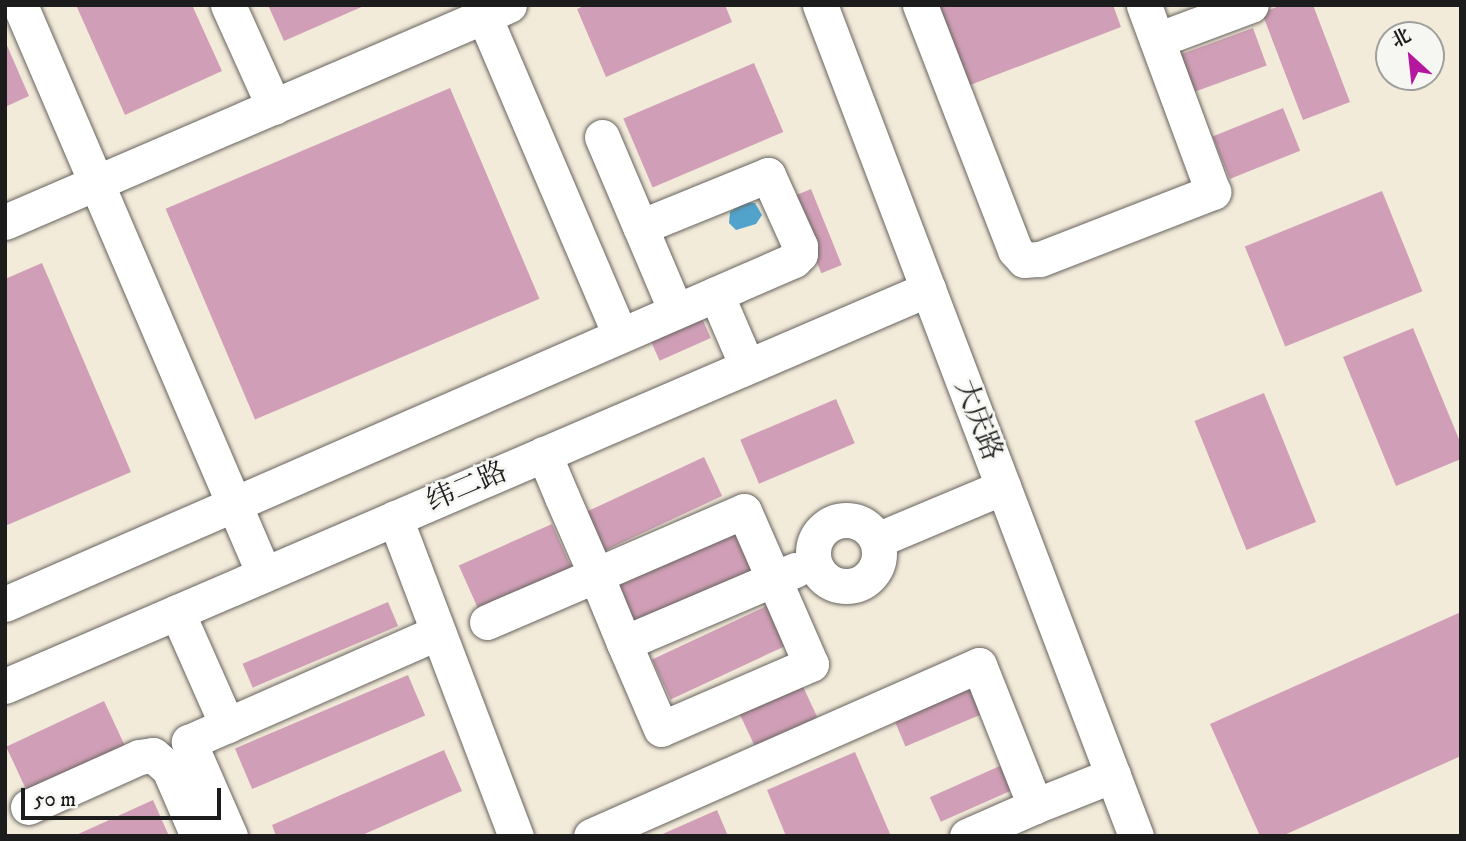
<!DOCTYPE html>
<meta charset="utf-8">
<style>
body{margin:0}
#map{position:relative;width:1466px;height:841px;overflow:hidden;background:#f3ebda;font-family:"IM FELL DW Pica","Noto Serif SC",serif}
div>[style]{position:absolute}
.water>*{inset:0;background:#51a3cc}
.building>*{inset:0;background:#d09fb7;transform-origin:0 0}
.roads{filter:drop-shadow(0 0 2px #67645e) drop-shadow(0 0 2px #67645e)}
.minor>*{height:35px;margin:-17.5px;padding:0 17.5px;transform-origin:17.5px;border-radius:17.5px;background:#fff}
.minor>.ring{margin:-17.5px;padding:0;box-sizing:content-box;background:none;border:35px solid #fff;border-radius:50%}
span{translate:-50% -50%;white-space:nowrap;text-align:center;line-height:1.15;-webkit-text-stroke:5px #f6f6f2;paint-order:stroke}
.street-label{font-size:28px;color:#1c1c1c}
.frame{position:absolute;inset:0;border:7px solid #1c1c1c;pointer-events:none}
.north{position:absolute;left:1375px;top:21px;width:70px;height:70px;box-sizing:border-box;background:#f6f6f2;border:2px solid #9f9f9c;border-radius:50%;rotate:333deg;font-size:19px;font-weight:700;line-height:28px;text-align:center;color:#1c1c1c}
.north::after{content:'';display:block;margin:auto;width:24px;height:32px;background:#b5179e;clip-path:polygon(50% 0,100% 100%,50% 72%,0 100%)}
.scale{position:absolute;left:21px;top:788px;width:200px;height:32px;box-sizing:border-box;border:4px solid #1c1c1c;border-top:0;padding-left:9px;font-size:21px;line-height:24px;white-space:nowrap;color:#1c1c1c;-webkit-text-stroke:5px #f6f6f2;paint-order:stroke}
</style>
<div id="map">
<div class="water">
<div style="clip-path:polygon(745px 202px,755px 203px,762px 215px,756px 224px,736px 230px,729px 223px,730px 212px)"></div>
</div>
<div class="building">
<div style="clip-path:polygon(76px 5px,192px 5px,222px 71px,125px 115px)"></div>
<div style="clip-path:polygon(268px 5px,366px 5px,284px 41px)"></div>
<div style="clip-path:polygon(586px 5px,725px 5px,732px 22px,606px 77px,577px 9px)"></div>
<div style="clip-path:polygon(934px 5px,1113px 5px,1121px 27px,965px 87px)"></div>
<div style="clip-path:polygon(1281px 5px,1313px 5px,1350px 102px,1303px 120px,1262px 13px)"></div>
<div style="left:1253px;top:28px;width:40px;height:78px;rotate:70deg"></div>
<div style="clip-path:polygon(5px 41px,29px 96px,5px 107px)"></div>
<div style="left:754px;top:63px;width:75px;height:142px;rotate:67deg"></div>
<div style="left:450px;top:88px;width:229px;height:309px;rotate:67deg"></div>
<div style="left:1283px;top:108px;width:46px;height:76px;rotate:68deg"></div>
<div style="left:811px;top:189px;width:82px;height:22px;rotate:68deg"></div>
<div style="left:1382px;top:191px;width:108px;height:148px;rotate:68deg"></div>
<div style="clip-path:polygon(42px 263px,131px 472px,5px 526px,5px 279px)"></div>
<div style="left:701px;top:316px;width:24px;height:56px;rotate:66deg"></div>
<div style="clip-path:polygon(1413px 328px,1461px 444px,1461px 459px,1396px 486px,1343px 357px)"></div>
<div style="left:1264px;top:393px;width:139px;height:75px;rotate:68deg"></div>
<div style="left:836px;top:399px;width:48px;height:104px;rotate:67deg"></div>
<div style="left:704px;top:457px;width:43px;height:131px;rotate:65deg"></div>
<div style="left:552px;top:524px;width:48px;height:102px;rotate:66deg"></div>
<div style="left:736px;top:531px;width:45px;height:130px;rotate:65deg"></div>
<div style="left:388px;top:602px;width:26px;height:158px;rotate:67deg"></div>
<div style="left:769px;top:605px;width:44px;height:129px;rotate:65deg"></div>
<div style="clip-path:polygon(1461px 612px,1461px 756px,1282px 836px,1260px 836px,1210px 724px)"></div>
<div style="left:408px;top:675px;width:44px;height:188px;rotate:67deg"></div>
<div style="left:974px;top:675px;width:39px;height:91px;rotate:67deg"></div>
<div style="left:800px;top:680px;width:41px;height:69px;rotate:65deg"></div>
<div style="left:104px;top:701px;width:56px;height:108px;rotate:65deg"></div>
<div style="clip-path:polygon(444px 750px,462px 791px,360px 836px,276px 836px,272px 825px)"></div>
<div style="clip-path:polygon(855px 752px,891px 836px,786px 836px,767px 790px)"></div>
<div style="left:1002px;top:765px;width:27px;height:79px;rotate:66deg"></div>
<div style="clip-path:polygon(153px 800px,169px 836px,74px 836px)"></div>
<div style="clip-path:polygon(717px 810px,728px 836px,658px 836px)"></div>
</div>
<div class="roads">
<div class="minor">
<div style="left:20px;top:5px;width:619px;rotate:66.79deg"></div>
<div style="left:228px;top:5px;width:112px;rotate:65.7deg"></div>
<div style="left:509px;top:5px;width:27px;rotate:156deg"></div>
<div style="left:484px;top:16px;width:347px;rotate:66.9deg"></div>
<div style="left:820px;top:5px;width:889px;rotate:69.18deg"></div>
<div style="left:920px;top:5px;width:263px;rotate:68.8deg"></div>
<div style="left:1015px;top:250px;width:13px;rotate:48deg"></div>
<div style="left:1024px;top:260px;width:16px;rotate:-4deg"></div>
<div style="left:1040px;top:259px;width:186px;rotate:-21.2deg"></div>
<div style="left:1213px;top:192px;width:199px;rotate:-110.3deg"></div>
<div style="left:1157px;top:40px;width:100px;rotate:-20.4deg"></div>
<div style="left:602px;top:137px;width:189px;rotate:67deg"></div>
<div style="left:5px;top:222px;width:521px;rotate:-23.27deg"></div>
<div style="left:484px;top:16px;width:12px;rotate:-110deg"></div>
<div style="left:716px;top:294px;width:78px;rotate:66.7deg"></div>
<div style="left:395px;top:518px;width:340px;rotate:69.2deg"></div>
<div class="ring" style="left:813px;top:520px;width:31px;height:31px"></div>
<div style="left:877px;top:540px;width:137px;rotate:-22.8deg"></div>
<div style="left:5px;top:604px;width:861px;rotate:-23.56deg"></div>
<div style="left:794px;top:260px;width:8px;rotate:-45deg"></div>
<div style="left:800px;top:254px;width:8px;rotate:-90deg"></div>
<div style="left:800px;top:246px;width:78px;rotate:-114.3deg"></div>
<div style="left:768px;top:175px;width:138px;rotate:157.9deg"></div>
<div style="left:177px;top:612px;width:124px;rotate:66.1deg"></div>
<div style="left:487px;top:622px;width:119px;rotate:-23.3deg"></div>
<div style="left:596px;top:575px;width:161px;rotate:-23.4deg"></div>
<div style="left:744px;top:511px;width:167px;rotate:66.4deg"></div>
<div style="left:811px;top:664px;width:163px;rotate:156.6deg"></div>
<div style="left:661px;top:729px;width:94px;rotate:-113.3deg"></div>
<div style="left:624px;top:643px;width:74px;rotate:-112.4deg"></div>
<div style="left:596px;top:575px;width:85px;rotate:-113.6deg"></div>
<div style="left:562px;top:497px;width:47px;rotate:-112.7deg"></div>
<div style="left:624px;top:643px;width:186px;rotate:-23.1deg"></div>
<div style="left:5px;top:686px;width:1005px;rotate:-23.27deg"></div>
<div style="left:28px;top:807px;width:122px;rotate:-24.2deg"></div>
<div style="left:139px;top:757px;width:14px;rotate:-8deg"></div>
<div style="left:153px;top:755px;width:21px;rotate:41deg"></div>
<div style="left:169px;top:769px;width:73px;rotate:66.6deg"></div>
<div style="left:230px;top:836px;width:103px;rotate:-113.6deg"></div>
<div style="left:189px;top:742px;width:272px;rotate:-23.8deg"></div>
<div style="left:591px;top:836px;width:424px;rotate:-23.8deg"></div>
<div style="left:979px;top:665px;width:152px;rotate:68.3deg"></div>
<div style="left:1035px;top:806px;width:84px;rotate:-21.7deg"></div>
<div style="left:967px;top:836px;width:74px;rotate:-23.8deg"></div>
</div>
</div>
<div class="street-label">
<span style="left:978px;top:420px;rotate:69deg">大庆路</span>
<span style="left:467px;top:487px;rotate:-23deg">纬二路</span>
</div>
<div class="frame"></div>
<div class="north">北</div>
<div class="scale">50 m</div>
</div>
